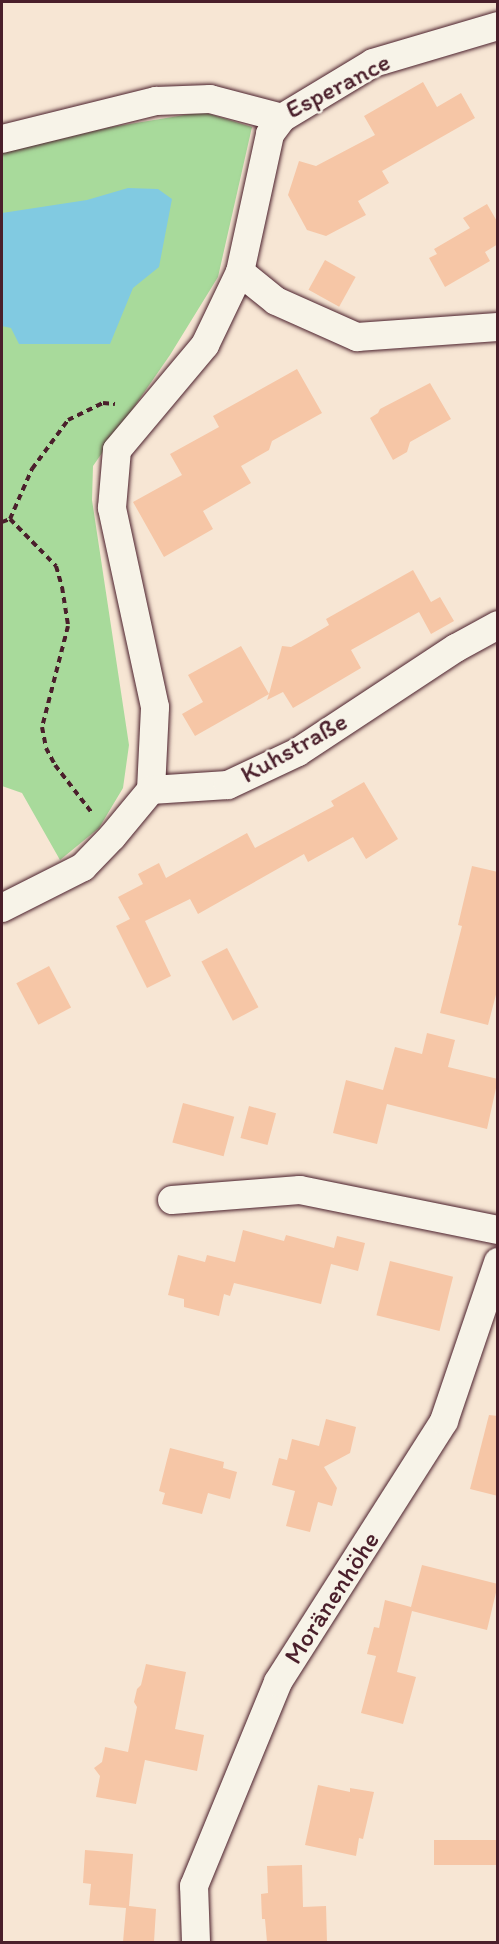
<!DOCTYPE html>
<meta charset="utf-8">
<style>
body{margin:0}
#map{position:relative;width:499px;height:1944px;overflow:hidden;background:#f7e6d4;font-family:Itim,sans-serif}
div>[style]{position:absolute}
.green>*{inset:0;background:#a8da9b}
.water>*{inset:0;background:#81cae1}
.building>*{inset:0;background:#f6c6a6;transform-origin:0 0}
.path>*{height:4px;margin-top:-2px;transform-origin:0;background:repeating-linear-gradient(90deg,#4a1f2b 0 6px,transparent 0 10.5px)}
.roads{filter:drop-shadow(0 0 2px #4a1f2b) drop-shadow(0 0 2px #4a1f2b)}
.minor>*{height:28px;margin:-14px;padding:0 14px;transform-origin:14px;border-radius:14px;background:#f7f3e8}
span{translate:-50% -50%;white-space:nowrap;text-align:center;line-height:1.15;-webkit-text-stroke:5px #f7f3e8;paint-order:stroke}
.street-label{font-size:26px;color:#4a1f2b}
.frame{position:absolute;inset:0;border:3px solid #4a1f2b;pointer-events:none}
</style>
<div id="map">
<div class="green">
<div style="clip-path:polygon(203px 112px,252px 127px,218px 277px,170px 355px,93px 466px,92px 500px,129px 745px,123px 788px,99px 828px,60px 860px,22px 793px,2px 786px,2px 153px,111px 127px)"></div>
</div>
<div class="water">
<div style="clip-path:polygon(128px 188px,158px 189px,172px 199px,159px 267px,133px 288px,110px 344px,19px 344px,11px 328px,2px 326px,2px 213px,87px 200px)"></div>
</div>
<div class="building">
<div style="clip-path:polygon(423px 82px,437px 107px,461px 93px,475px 118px,382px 171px,389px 183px,358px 201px,366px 215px,326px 236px,307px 230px,288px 195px,299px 161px,316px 166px,375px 135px,364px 116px)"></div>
<div style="clip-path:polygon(487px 204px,498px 223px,498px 244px,485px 252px,490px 261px,445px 287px,429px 258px,437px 254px,434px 249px,470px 228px,463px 218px)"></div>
<div style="left:325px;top:260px;width:35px;height:34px;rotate:29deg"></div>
<div style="clip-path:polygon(297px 369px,322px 413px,272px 441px,269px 450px,241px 466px,251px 483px,203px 511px,213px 529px,164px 557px,133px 502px,182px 475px,170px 454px,219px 427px,213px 416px)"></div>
<div style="clip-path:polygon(430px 383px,451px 419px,410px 442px,407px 452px,393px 460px,370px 418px,378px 413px,380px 409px)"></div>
<div style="clip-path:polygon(413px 570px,431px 602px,440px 597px,454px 621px,431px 634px,419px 612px,351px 650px,361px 668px,307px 700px,293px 708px,283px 692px,267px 700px,269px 694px,195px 736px,182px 714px,203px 702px,188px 675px,241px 646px,269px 694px,282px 646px,291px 647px,307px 638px,329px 625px,326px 619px)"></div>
<div style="clip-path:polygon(364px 782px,398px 839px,366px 859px,353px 837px,308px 862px,304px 854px,198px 914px,190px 899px,145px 921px,171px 976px,147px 988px,116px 926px,130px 919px,118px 897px,143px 884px,138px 874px,159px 863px,166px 878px,247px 833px,255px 848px,334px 806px,331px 801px)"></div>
<div style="clip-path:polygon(472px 866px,498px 872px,498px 987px,488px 1025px,440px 1013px,462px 926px,458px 925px)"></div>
<div style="left:227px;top:948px;width:67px;height:29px;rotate:62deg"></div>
<div style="left:49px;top:966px;width:47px;height:37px;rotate:62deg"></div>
<div style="clip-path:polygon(427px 1033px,455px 1040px,448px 1067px,498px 1079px,487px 1129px,387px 1104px,377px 1144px,333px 1133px,346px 1080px,383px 1090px,395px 1047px,422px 1054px)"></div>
<div style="left:183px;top:1103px;width:53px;height:41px;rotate:15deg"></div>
<div style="left:249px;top:1106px;width:28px;height:33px;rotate:15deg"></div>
<div style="clip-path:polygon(243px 1230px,284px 1241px,286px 1235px,334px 1248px,337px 1236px,365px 1243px,358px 1271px,331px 1264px,321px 1304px,234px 1283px,230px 1296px,224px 1294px,219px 1316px,184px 1307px,184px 1299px,168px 1295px,178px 1255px,205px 1262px,207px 1255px,235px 1262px)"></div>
<div style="left:390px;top:1261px;width:65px;height:56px;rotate:14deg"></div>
<div style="clip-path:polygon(489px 1415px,498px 1416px,498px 1496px,470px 1489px)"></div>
<div style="clip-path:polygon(326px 1419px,356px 1427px,350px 1453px,324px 1467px,337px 1488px,332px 1506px,318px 1502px,310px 1532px,286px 1526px,295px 1491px,272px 1485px,279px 1458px,287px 1460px,292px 1439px,319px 1446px)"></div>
<div style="clip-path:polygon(170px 1448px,224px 1462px,223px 1468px,237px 1472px,230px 1499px,208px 1493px,202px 1514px,162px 1504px,165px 1493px,159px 1491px)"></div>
<div style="clip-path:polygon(422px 1565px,498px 1584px,487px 1630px,412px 1611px,397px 1672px,416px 1677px,403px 1724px,361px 1713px,376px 1656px,367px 1654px,374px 1627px,379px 1628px,385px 1600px,411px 1607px)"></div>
<div style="clip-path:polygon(146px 1664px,186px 1672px,175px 1729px,204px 1735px,197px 1771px,145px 1760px,136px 1804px,96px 1797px,100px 1776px,94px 1768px,102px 1762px,105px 1747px,128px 1752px,137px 1707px,134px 1702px,137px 1689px,141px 1685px)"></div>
<div style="clip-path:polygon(318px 1785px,350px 1792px,350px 1788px,374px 1792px,363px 1839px,359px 1838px,356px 1856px,305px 1845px)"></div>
<div style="left:498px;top:1840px;width:25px;height:64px;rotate:90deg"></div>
<div style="clip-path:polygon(85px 1850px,133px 1854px,129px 1906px,156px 1909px,154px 1942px,123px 1942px,126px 1908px,89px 1905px,91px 1884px,83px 1883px)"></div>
<div style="clip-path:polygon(302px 1865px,303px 1907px,326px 1906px,327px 1942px,267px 1942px,265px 1919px,262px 1919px,261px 1894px,268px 1893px,267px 1866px)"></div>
</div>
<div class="path">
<div style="left:10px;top:519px;width:66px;rotate:45.6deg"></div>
<div style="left:56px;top:566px;width:22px;rotate:74deg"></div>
<div style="left:62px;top:587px;width:39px;rotate:81deg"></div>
<div style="left:68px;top:626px;width:104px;rotate:104.4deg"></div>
<div style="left:42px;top:727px;width:21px;rotate:79deg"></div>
<div style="left:46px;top:748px;width:19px;rotate:62deg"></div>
<div style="left:55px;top:765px;width:61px;rotate:52.4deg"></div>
<div style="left:2px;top:522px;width:9px;rotate:-21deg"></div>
<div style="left:10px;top:519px;width:55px;rotate:-66.3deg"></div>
<div style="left:32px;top:469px;width:61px;rotate:-53.7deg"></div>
<div style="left:68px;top:420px;width:39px;rotate:-26deg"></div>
<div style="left:103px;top:403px;width:12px;rotate:5deg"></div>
</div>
<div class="roads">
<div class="minor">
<div style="left:2px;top:139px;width:159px;rotate:-13.9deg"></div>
<div style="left:156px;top:101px;width:54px;rotate:-2.1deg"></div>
<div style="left:210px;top:99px;width:74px;rotate:14.8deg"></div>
<div style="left:240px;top:272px;width:46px;rotate:38.9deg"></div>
<div style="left:276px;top:301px;width:89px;rotate:24deg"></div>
<div style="left:357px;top:337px;width:141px;rotate:-4.1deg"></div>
<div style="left:151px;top:790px;width:83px;rotate:-87.2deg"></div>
<div style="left:155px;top:707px;width:204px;rotate:-102.2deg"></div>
<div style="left:112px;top:508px;width:58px;rotate:-85.1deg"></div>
<div style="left:117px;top:450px;width:137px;rotate:-50deg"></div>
<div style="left:205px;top:345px;width:81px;rotate:-64.4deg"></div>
<div style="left:240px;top:272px;width:141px;rotate:-77.7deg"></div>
<div style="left:270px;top:134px;width:20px;rotate:-53deg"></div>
<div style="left:282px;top:118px;width:106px;rotate:-31.1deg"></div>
<div style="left:373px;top:63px;width:130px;rotate:-16.5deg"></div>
<div style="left:2px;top:908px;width:91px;rotate:-26.8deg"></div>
<div style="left:83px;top:867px;width:42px;rotate:-46deg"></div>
<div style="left:112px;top:837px;width:61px;rotate:-50.3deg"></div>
<div style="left:151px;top:790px;width:77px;rotate:-3.7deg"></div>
<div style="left:228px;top:785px;width:77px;rotate:-25.2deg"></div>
<div style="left:298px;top:752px;width:189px;rotate:-33.4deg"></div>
<div style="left:456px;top:648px;width:48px;rotate:-28.7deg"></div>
<div style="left:172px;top:1200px;width:128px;rotate:-4.5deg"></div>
<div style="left:300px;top:1190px;width:202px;rotate:11.4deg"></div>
<div style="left:196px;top:1942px;width:56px;rotate:-92deg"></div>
<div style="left:194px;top:1886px;width:221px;rotate:-67.6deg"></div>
<div style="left:278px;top:1682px;width:309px;rotate:-57.5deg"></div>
<div style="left:444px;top:1421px;width:168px;rotate:-71.2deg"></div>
</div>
</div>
<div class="street-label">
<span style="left:338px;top:86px;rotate:-27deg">Esperance</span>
<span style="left:294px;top:748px;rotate:-29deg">Kuhstraße</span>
<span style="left:332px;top:1598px;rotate:-57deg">Moränenhöhe</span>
</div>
<div class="frame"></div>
</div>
